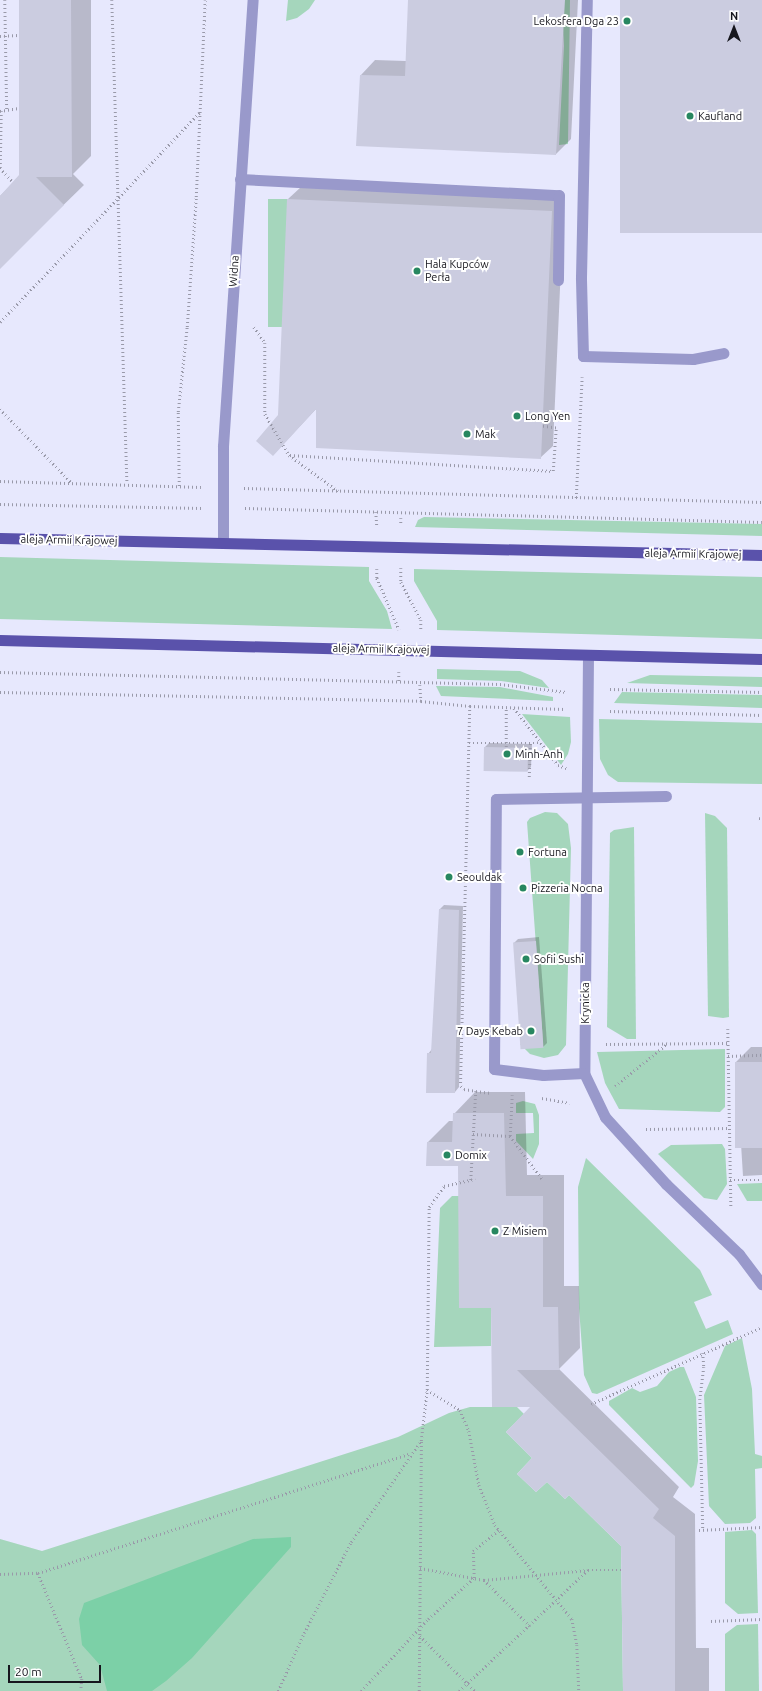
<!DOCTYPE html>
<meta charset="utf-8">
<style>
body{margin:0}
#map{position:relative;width:762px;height:1691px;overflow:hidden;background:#e7e8fd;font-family:Ubuntu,sans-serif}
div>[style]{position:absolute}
.green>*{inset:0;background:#a5d6bc;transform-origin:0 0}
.forest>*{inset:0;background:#7cd0a7}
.shadow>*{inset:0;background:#0003}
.building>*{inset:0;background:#cbcce0;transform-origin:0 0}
.path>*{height:2.5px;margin-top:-1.25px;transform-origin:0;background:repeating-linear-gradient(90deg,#9999a9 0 1px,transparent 0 4px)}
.service>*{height:11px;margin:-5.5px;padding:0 5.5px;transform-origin:5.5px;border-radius:5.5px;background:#9999cb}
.minor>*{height:11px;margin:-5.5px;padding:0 5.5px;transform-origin:5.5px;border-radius:5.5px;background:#9999cb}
.primary>*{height:11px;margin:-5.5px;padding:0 5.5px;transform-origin:5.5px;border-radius:5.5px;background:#5a52ab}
.dots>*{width:11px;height:11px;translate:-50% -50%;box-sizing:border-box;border:2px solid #fff;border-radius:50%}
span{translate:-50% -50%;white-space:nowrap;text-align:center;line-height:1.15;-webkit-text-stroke:4px #fff;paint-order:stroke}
.poi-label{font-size:11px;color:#16161d}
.right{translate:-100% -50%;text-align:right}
.left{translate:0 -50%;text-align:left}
.street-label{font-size:11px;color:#16161d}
.north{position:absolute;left:714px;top:8px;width:40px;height:40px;-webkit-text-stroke:3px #fff;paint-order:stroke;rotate:0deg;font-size:11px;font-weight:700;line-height:16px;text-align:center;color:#16161d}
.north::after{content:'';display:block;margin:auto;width:14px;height:18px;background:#16161d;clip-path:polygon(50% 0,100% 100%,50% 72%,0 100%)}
.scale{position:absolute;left:8px;top:1665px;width:93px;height:18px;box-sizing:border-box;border:2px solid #16161d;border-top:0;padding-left:5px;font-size:12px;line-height:14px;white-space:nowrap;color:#16161d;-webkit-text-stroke:3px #fff;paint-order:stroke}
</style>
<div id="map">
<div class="green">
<div style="clip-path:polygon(288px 0,315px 0,309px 9px,297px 18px,286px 21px)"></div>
<div style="clip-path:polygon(562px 0,570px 0,568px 144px,559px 145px,564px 46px)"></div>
<div style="left:268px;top:199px;width:19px;height:128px"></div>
<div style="clip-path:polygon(424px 517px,762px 524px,762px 536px,415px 527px,418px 520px)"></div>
<div style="clip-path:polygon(0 557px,369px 567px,369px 581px,387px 611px,392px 629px,0 619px)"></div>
<div style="clip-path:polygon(414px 569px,762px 577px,762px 639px,437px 630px,437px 621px,414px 581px)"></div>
<div style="clip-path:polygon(437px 669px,520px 671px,542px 680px,549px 688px,501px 681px,437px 679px)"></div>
<div style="clip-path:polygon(650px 675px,762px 677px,762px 687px,627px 683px)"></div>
<div style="clip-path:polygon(436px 686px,500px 687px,553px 697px,553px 701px,441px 696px)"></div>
<div style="clip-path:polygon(622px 692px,762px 695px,762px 708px,614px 703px)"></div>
<div style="clip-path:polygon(522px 714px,570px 717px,571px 742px,568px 754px,561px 765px)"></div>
<div style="clip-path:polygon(599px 719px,762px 723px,762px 784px,618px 782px,608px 775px,600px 759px)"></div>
<div style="clip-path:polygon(545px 812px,557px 813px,568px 824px,571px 848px,566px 1045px,558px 1055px,544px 1058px,530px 1054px,520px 1044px,543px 1042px,527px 822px,530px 818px)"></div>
<div style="clip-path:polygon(705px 813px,715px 816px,727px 828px,729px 1017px,723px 1018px,708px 1016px)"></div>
<div style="clip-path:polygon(634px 827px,636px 1039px,627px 1039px,607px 1027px,610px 833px,614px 830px)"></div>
<div style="clip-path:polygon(725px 1049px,725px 1107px,720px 1112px,619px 1109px,605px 1083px,597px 1052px)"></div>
<div style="clip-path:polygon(523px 1101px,535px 1104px,539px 1115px,539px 1144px,533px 1159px,516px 1141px,516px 1134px,534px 1133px,533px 1113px,516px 1113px,516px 1103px)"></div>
<div style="clip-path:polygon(722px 1144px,725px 1149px,727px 1184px,717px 1200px,704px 1198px,658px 1154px,671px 1145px)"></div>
<div style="clip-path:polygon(586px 1158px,700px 1270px,712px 1295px,694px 1302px,706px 1329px,728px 1320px,733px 1334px,597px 1394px,592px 1393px,584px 1375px,579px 1308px,578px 1187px)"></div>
<div style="clip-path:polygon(762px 1183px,762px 1201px,747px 1201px,737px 1184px)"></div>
<div style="clip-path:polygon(452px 1196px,459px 1196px,459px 1308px,491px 1308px,491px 1346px,434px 1347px,440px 1208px)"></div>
<div style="clip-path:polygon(742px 1338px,752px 1389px,755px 1454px,762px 1456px,762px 1468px,755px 1469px,756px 1518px,750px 1523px,725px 1524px,709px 1506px,704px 1395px,725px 1346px)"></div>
<div style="clip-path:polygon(680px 1367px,684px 1367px,696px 1397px,698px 1461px,694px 1485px,691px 1488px,609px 1405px,609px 1401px,632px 1388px,640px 1392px,657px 1386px,669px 1372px)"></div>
<div style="clip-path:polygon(470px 1407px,517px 1407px,524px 1414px,506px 1432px,532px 1458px,517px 1474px,536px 1492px,547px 1482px,565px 1499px,569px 1495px,621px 1546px,623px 1691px,0 1691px,0 1539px,42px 1551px,398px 1437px,449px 1413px)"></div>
<div style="clip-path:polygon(752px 1530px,756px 1534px,758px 1613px,738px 1614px,725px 1603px,725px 1532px)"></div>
<div style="clip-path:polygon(758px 1624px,759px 1691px,725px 1691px,725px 1634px,737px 1625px)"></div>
</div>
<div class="forest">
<div style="clip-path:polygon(291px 1537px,291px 1547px,192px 1658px,166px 1681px,152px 1691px,107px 1691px,100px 1665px,82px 1645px,79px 1619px,84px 1603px,253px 1539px)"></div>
</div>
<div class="shadow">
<div style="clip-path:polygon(21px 0,91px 0,91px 156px,73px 174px,84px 185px,0 267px,0 196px,20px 176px)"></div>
<div style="clip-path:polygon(409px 0,578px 0,571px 139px,556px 154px,361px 75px,375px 60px,406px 61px)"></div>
<div style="clip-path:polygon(301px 187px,564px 199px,553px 446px,540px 458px,317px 408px,273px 455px,279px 415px,288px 199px)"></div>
<div style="clip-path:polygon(489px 743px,532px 744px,531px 767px,527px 771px,484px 770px,485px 747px)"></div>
<div style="clip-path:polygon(444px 905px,463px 906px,459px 1087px,455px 1092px,428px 1054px,432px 1049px,440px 909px)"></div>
<div style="clip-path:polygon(539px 937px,547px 1043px,543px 1047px,514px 943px,518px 939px)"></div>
<div style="clip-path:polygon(751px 1047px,762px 1047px,762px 1175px,743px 1176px,736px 1062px)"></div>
<div style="clip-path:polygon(475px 1092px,525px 1092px,527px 1175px,564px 1175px,564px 1286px,579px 1286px,580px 1348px,559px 1369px,679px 1487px,673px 1497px,695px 1514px,696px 1648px,709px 1648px,709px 1691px,624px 1691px,622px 1546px,533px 1458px,532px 1406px,493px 1406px,492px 1307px,459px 1165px,428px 1142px,449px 1121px,454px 1121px,454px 1114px)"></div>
</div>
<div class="building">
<div style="clip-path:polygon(19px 0,71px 0,72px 177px,36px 177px,64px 205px,0 269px,0 196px,19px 175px)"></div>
<div style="clip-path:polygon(408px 0,565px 0,556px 155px,356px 146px,360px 75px,405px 76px)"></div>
<div style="left:620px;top:0;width:142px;height:233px"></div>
<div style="clip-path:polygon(287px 199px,552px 211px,541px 459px,316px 448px,316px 409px,273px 456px,256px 441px,278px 415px)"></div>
<div style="left:484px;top:747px;width:44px;height:24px;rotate:1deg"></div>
<div style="clip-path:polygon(439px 909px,459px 910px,455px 1093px,426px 1093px,427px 1053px,431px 1053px)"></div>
<div style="left:536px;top:941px;width:107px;height:23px;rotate:86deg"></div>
<div style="left:735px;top:1062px;width:27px;height:86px"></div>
<div style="clip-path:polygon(453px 1113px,504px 1113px,506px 1196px,543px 1196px,543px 1307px,558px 1307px,559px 1370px,517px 1370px,659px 1509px,653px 1518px,675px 1536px,675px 1691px,623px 1691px,621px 1546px,569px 1495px,565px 1499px,547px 1482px,536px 1492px,517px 1474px,532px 1458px,506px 1432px,530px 1407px,492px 1407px,491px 1308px,459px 1308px,458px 1166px,426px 1166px,427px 1142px,452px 1142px)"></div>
</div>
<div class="path">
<div style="left:5px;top:0;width:110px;rotate:89deg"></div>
<div style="left:112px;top:0;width:483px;rotate:88.2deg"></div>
<div style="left:0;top:36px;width:18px;rotate:-3deg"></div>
<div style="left:0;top:111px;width:19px;rotate:-9deg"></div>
<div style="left:0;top:168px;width:57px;rotate:-89deg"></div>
<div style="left:0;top:168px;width:19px;rotate:47deg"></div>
<div style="left:0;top:322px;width:289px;rotate:-46.4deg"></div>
<div style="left:254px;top:327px;width:19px;rotate:55deg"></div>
<div style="left:265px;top:343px;width:71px;rotate:90deg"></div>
<div style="left:265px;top:414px;width:48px;rotate:59.7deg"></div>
<div style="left:289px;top:455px;width:61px;rotate:36.3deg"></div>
<div style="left:0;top:409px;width:103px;rotate:45.8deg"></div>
<div style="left:290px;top:455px;width:263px;rotate:3.5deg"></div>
<div style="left:553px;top:471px;width:43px;rotate:-86deg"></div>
<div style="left:556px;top:428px;width:14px;rotate:-172deg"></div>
<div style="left:0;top:481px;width:201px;rotate:1.7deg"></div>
<div style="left:179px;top:486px;width:74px;rotate:-90.8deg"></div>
<div style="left:178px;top:412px;width:85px;rotate:-84deg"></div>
<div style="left:187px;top:327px;width:130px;rotate:-86deg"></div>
<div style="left:196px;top:197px;width:197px;rotate:-87.4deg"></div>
<div style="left:244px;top:488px;width:518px;rotate:1.55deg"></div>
<div style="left:576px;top:498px;width:121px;rotate:-87.2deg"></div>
<div style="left:0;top:504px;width:202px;rotate:1.1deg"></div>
<div style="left:245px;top:508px;width:517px;rotate:1.55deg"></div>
<div style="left:376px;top:512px;width:14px;rotate:86deg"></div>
<div style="left:401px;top:518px;width:7px;rotate:90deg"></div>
<div style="left:401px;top:568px;width:14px;rotate:90deg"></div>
<div style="left:401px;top:582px;width:43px;rotate:62.2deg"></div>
<div style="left:421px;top:620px;width:9px;rotate:90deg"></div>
<div style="left:377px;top:569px;width:9px;rotate:90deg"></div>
<div style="left:377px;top:578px;width:56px;rotate:66.7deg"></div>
<div style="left:0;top:672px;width:500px;rotate:1.37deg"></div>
<div style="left:500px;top:684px;width:67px;rotate:6.8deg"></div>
<div style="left:399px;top:672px;width:9px;rotate:90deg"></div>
<div style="left:420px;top:685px;width:16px;rotate:86deg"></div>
<div style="left:610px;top:689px;width:152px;rotate:1.1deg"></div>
<div style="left:0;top:692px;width:421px;rotate:1.2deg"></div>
<div style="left:421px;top:701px;width:49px;rotate:5.8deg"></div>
<div style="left:470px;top:706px;width:95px;rotate:1.8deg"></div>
<div style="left:470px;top:706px;width:380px;rotate:91.4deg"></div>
<div style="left:461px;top:1086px;width:4px;rotate:45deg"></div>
<div style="left:464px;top:1089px;width:12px;rotate:9deg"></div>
<div style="left:476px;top:1091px;width:89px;rotate:93.2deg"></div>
<div style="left:514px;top:708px;width:72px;rotate:52.3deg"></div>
<div style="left:558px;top:765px;width:9px;rotate:21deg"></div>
<div style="left:610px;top:711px;width:152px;rotate:1.5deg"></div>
<div style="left:469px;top:743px;width:72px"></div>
<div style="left:506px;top:747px;width:39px;rotate:-90deg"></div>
<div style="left:529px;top:777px;width:34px;rotate:-88deg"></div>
<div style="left:759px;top:818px;width:3px;rotate:18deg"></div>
<div style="left:728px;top:1029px;width:179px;rotate:89deg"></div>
<div style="left:606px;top:1044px;width:122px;rotate:-0.5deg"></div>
<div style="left:728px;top:1056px;width:34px;rotate:-2deg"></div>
<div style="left:615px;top:1086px;width:68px;rotate:-39.1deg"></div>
<div style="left:476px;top:1091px;width:15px;rotate:8deg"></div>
<div style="left:542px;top:1098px;width:28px;rotate:10deg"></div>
<div style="left:646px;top:1129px;width:83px;rotate:-0.7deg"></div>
<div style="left:473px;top:1134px;width:37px;rotate:3deg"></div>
<div style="left:510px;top:1136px;width:41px;rotate:-87.2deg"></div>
<div style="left:510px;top:1136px;width:55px;rotate:53.1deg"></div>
<div style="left:730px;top:1180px;width:32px"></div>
<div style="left:703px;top:1353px;width:14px;rotate:86deg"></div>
<div style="left:704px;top:1367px;width:32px;rotate:97deg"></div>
<div style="left:700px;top:1399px;width:131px;rotate:88.7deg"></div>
<div style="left:427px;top:1390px;width:39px;rotate:31deg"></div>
<div style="left:460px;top:1410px;width:23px;rotate:67deg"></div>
<div style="left:469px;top:1431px;width:55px;rotate:79.5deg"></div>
<div style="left:479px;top:1485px;width:43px;rotate:68.2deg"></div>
<div style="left:495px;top:1525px;width:122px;rotate:50.7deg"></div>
<div style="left:572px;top:1619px;width:26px;rotate:79deg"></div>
<div style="left:577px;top:1645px;width:46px;rotate:87.5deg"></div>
<div style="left:591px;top:1404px;width:188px;rotate:-24.2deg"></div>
<div style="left:699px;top:1530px;width:63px;rotate:-2.7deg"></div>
<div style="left:420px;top:1568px;width:65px;rotate:10.6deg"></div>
<div style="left:484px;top:1580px;width:104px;rotate:-5.5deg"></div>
<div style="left:38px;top:1573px;width:115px;rotate:67.5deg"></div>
<div style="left:82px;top:1679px;width:12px;rotate:95deg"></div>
<div style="left:0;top:1574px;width:38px;rotate:-2deg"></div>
<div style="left:38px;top:1573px;width:390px;rotate:-17.8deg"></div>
<div style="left:484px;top:1580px;width:65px;rotate:45deg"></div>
<div style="left:711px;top:1621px;width:51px;rotate:-2.2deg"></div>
<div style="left:420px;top:1636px;width:78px;rotate:45deg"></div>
<div style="left:278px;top:1691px;width:64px;rotate:-65.9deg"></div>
<div style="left:304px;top:1633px;width:102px;rotate:-62.7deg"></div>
<div style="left:351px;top:1542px;width:123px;rotate:-55.3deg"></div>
<div style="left:421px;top:1441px;width:51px;rotate:-83.3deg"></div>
<div style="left:427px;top:1390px;width:183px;rotate:-89.4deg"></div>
<div style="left:429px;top:1207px;width:26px;rotate:-54deg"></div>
<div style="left:444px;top:1186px;width:32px;rotate:-13deg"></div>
<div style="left:361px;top:1691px;width:98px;rotate:-47.1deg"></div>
<div style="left:428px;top:1619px;width:62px;rotate:-41.7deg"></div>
<div style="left:474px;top:1578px;width:27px;rotate:-92deg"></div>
<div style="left:473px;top:1551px;width:33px;rotate:-39deg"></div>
<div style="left:419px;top:1691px;width:250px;rotate:-89.5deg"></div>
<div style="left:459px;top:1691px;width:177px;rotate:-43.2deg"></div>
<div style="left:588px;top:1570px;width:33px"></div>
</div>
<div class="service">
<div style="left:240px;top:179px;width:319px;rotate:2.9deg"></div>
<div style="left:559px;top:195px;width:85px;rotate:90.7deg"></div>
<div style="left:583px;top:356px;width:110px;rotate:1.6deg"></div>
<div style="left:693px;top:359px;width:31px;rotate:-11deg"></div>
<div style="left:584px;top:1073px;width:41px;rotate:177.2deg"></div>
<div style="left:543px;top:1075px;width:49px;rotate:-173deg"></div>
<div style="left:494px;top:1069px;width:270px;rotate:-89.6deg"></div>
<div style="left:496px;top:799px;width:170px;rotate:-1deg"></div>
</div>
<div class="minor">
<div style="left:583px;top:356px;width:79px;rotate:-91.5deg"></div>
<div style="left:581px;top:277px;width:277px;rotate:-88.8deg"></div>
<div style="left:223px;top:543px;width:97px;rotate:-90deg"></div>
<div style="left:223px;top:446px;width:447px;rotate:-86.2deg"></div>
<div style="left:588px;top:655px;width:418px;rotate:90.5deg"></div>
<div style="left:584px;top:1073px;width:49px;rotate:64.5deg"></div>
<div style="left:605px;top:1117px;width:91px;rotate:47.7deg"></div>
<div style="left:666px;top:1184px;width:101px;rotate:43.8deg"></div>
<div style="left:739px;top:1254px;width:38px;rotate:53deg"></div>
</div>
<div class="primary">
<div style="left:0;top:538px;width:762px;rotate:1.28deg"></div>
<div style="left:0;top:640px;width:762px;rotate:1.43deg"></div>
</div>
<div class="dots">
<div style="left:627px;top:21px;background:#278760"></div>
<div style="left:690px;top:116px;background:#278760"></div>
<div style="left:417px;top:271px;background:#278760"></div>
<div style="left:517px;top:416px;background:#278760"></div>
<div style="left:467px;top:434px;background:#278760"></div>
<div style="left:507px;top:754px;background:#278760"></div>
<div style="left:520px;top:852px;background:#278760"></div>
<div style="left:449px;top:877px;background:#278760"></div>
<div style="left:523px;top:888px;background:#278760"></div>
<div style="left:526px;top:959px;background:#278760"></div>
<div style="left:531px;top:1031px;background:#278760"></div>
<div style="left:447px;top:1155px;background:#278760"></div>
<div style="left:495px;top:1231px;background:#278760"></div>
</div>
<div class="poi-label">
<span class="right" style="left:619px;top:21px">Lekosfera Dga 23</span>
<span class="left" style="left:698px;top:116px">Kaufland</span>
<span class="left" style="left:425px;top:271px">Hala Kupców<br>Perła</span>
<span class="left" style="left:525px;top:416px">Long Yen</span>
<span class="left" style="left:475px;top:434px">Mak</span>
<span class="left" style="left:515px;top:754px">Minh-Anh</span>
<span class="left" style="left:528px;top:852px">Fortuna</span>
<span class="left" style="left:457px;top:877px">Seouldak</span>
<span class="left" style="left:531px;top:888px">Pizzeria Nocna</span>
<span class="left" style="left:534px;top:959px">Sofii Sushi</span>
<span class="right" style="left:523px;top:1031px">7 Days Kebab</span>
<span class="left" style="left:455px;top:1155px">Domix</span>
<span class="left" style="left:503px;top:1231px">Z Misiem</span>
</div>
<div class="street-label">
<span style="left:234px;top:271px;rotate:-86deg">Widna</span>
<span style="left:69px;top:540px;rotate:1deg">aleja Armii Krajowej</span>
<span style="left:693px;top:554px;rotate:1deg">aleja Armii Krajowej</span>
<span style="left:381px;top:649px;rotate:1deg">aleja Armii Krajowej</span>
<span style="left:585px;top:1003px;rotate:-90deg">Krynicka</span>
</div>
<div class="north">N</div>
<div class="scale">20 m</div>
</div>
